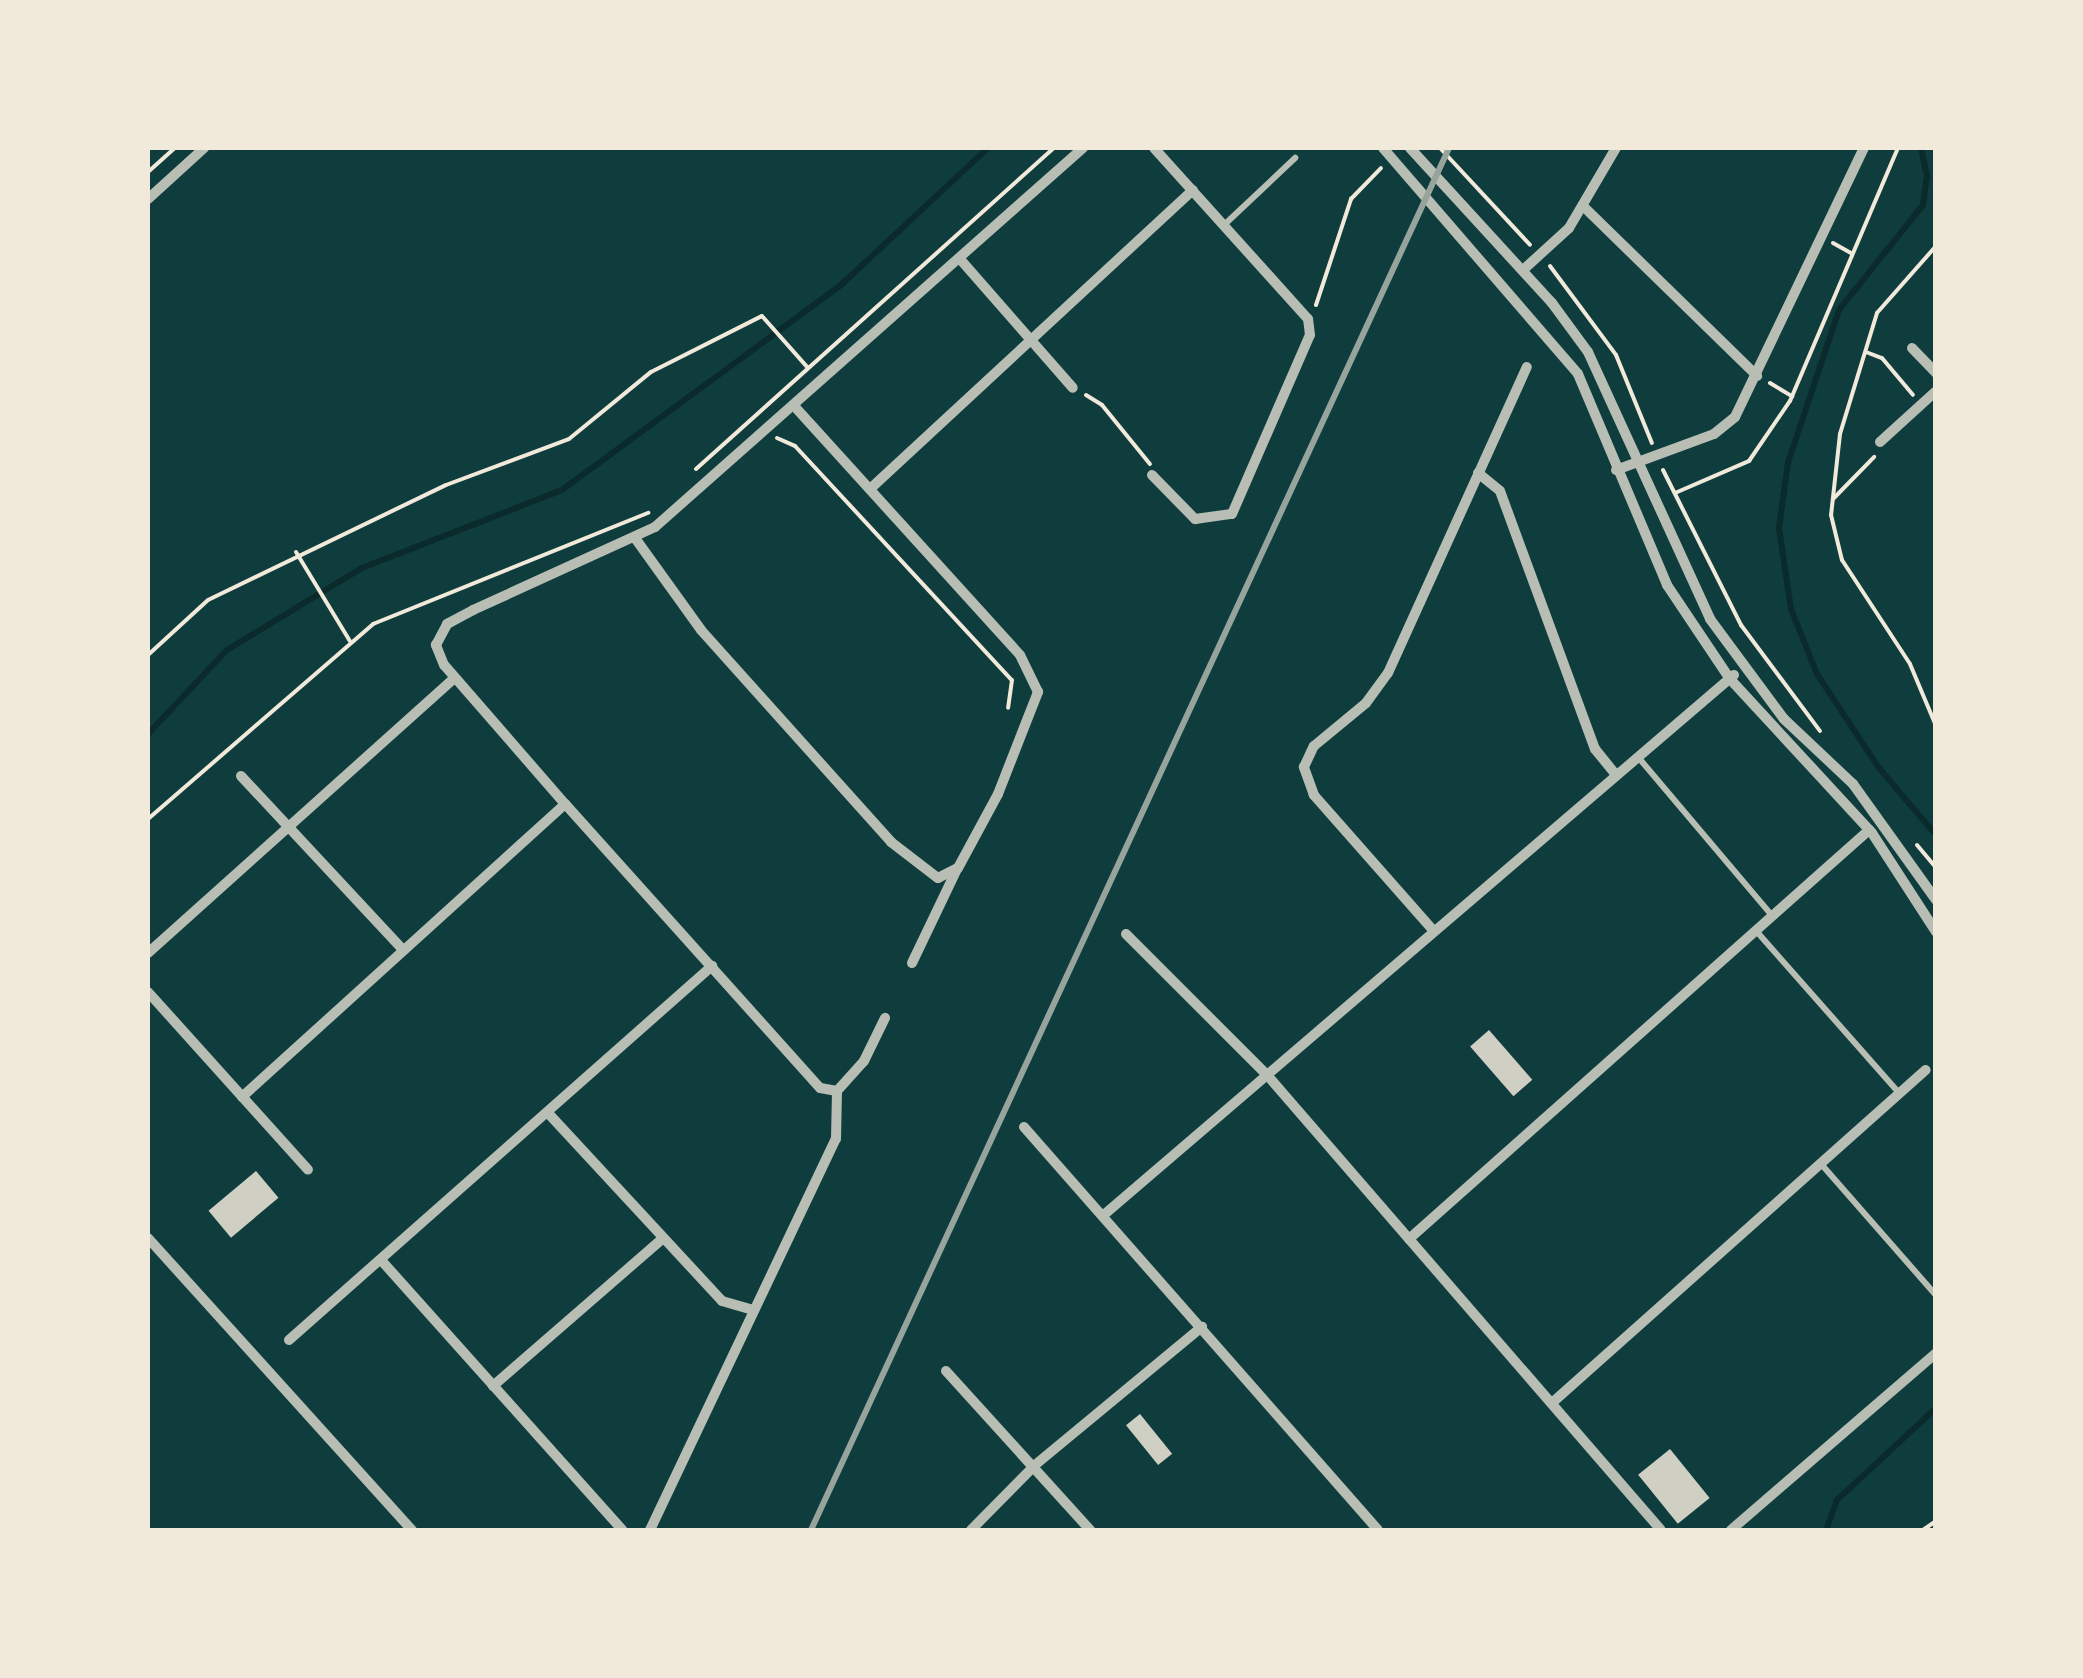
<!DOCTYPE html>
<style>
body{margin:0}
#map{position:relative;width:2083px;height:1678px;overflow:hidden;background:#0f3d3e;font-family:"Playfair Display",serif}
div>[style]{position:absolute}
.stream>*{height:6px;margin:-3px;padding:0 3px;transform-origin:3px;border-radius:3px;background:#0a2a2b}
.building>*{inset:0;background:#cfcfc3;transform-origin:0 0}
.path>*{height:4px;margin:-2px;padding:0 2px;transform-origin:2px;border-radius:2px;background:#f1e9da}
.service>*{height:6px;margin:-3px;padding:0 3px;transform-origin:3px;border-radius:3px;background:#b8beb3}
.minor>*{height:10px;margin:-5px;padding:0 5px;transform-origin:5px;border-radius:5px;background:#b8beb3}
.rail>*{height:6px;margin:-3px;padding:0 3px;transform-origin:3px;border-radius:3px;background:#97a49c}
span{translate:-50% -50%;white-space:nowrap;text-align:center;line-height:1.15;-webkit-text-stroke:8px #f1e9da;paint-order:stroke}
.frame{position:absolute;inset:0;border:150px solid #f1e9da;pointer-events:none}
</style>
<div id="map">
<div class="stream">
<div style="left:1921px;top:148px;width:29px;rotate:78deg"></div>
<div style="left:1927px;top:176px;width:29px;rotate:98deg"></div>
<div style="left:1923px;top:205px;width:134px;rotate:128.7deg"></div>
<div style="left:1839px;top:310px;width:160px;rotate:108.5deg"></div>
<div style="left:1788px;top:462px;width:67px;rotate:97.8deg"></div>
<div style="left:1779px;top:528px;width:82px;rotate:81.6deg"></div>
<div style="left:1791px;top:609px;width:70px;rotate:68.2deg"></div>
<div style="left:1817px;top:674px;width:113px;rotate:56.6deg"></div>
<div style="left:1879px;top:768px;width:88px;rotate:49.6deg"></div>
<div style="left:148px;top:734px;width:115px;rotate:-46.8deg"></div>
<div style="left:227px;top:650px;width:158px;rotate:-31.3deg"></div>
<div style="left:362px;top:568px;width:215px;rotate:-21.3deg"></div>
<div style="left:562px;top:490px;width:348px;rotate:-36.3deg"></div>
<div style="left:842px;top:284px;width:200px;rotate:-43deg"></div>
<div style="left:1826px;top:1530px;width:32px;rotate:-70deg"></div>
<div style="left:1837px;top:1500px;width:135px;rotate:-42.9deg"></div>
</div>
<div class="building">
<div style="left:1489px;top:1030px;width:66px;height:25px;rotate:49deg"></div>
<div style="left:256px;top:1171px;width:35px;height:62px;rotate:50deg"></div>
<div style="left:1140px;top:1414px;width:51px;height:18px;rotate:51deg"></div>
<div style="left:1670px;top:1449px;width:63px;height:41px;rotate:51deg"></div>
</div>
<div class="path">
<div style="left:1440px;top:148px;width:132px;rotate:47.1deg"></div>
<div style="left:148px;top:172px;width:36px;rotate:-42deg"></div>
<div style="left:1833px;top:243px;width:21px;rotate:29deg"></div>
<div style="left:1936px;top:246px;width:89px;rotate:131.4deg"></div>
<div style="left:1877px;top:313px;width:127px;rotate:107deg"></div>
<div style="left:1840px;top:434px;width:81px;rotate:96.3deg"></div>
<div style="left:1831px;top:515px;width:46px;rotate:76.3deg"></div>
<div style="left:1842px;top:560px;width:124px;rotate:56.8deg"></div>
<div style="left:1910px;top:664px;width:67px;rotate:67.2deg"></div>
<div style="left:1550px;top:266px;width:111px;rotate:53.4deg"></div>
<div style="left:1616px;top:355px;width:95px;rotate:67.8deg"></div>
<div style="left:1316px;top:305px;width:112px;rotate:-71.7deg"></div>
<div style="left:1351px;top:199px;width:43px;rotate:-45.9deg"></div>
<div style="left:1866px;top:352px;width:17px;rotate:21deg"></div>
<div style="left:1882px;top:358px;width:48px;rotate:50deg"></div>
<div style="left:1770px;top:383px;width:26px;rotate:31deg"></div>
<div style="left:1086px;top:395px;width:19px;rotate:32deg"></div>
<div style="left:1102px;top:405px;width:76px;rotate:50.9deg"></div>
<div style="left:777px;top:438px;width:20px;rotate:24deg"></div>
<div style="left:795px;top:446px;width:319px;rotate:47.2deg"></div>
<div style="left:1012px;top:680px;width:28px;rotate:98deg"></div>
<div style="left:696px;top:469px;width:481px;rotate:-41.9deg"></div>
<div style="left:1663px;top:470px;width:174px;rotate:63.3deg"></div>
<div style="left:1741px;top:625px;width:132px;rotate:53.3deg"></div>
<div style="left:1675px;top:493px;width:81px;rotate:-23.4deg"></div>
<div style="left:1749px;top:461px;width:73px;rotate:-55.7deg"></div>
<div style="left:1790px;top:401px;width:275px;rotate:-66.9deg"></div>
<div style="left:1833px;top:499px;width:59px;rotate:-45.7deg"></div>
<div style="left:296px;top:552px;width:104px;rotate:58.8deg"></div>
<div style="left:148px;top:655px;width:81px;rotate:-42.5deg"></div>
<div style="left:208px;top:600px;width:264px;rotate:-25.8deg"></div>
<div style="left:446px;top:485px;width:131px;rotate:-20.5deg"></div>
<div style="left:569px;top:439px;width:106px;rotate:-39.3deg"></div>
<div style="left:651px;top:372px;width:124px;rotate:-26.8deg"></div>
<div style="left:762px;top:316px;width:69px;rotate:48.5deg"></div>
<div style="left:148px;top:819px;width:298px;rotate:-40.9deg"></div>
<div style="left:373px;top:624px;width:297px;rotate:-22deg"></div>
<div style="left:1917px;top:845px;width:30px;rotate:50deg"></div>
<div style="left:1923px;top:1530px;width:16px;rotate:-35deg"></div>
</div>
<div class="service">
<div style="left:1224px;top:225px;width:98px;rotate:-43.3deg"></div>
<div style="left:1638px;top:757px;width:209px;rotate:49.8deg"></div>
<div style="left:1758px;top:933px;width:213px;rotate:48.6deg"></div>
<div style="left:1822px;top:1165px;width:173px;rotate:48.8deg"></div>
</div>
<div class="minor">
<div style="left:1383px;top:148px;width:298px;rotate:49.2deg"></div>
<div style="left:1578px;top:374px;width:229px;rotate:67.1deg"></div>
<div style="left:1667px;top:585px;width:113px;rotate:56.2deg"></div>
<div style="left:1730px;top:679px;width:209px;rotate:47.3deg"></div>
<div style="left:1872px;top:833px;width:118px;rotate:57.1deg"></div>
<div style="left:1410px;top:148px;width:210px;rotate:47.5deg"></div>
<div style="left:1552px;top:303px;width:61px;rotate:53.7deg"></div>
<div style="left:1588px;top:352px;width:294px;rotate:65.4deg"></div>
<div style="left:1710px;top:619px;width:124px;rotate:53.5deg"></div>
<div style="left:1784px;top:719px;width:95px;rotate:43.3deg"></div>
<div style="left:1853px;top:784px;width:143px;rotate:54.4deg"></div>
<div style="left:148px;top:199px;width:76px;rotate:-42.3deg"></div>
<div style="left:1584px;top:207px;width:242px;rotate:44.3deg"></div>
<div style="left:960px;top:259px;width:171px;rotate:48.8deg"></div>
<div style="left:1523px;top:270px;width:62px;rotate:-42.4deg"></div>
<div style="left:1569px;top:228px;width:93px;rotate:-59.6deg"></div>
<div style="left:1912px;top:348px;width:35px;rotate:46deg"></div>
<div style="left:1880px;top:442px;width:76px;rotate:-42.3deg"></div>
<div style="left:1616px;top:470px;width:104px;rotate:-20.2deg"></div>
<div style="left:1714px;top:434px;width:27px;rotate:-39deg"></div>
<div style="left:1735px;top:417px;width:298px;rotate:-64.4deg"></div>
<div style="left:1478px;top:473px;width:28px;rotate:39deg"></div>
<div style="left:1500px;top:491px;width:275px;rotate:69.8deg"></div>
<div style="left:1595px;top:749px;width:33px;rotate:51deg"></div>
<div style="left:1152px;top:475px;width:62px;rotate:45.7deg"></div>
<div style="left:1195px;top:519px;width:37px;rotate:-8deg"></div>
<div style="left:1232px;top:514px;width:195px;rotate:-66.5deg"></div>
<div style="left:1310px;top:335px;width:16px;rotate:-97deg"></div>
<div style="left:1308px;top:319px;width:230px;rotate:-132deg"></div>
<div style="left:870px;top:489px;width:440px;rotate:-42.8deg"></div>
<div style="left:635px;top:538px;width:113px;rotate:54.3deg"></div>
<div style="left:701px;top:630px;width:285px;rotate:48.1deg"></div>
<div style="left:891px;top:842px;width:59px;rotate:37.5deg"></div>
<div style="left:938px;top:878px;width:22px;rotate:-27deg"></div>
<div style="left:958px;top:868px;width:84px;rotate:-61.6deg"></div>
<div style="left:998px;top:794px;width:110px;rotate:-68.6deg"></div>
<div style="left:1038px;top:692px;width:41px;rotate:-115.9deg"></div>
<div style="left:1020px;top:655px;width:333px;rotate:-132.2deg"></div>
<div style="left:241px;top:776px;width:238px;rotate:47deg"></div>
<div style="left:1432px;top:929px;width:179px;rotate:-131.4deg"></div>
<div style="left:1314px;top:795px;width:30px;rotate:-110deg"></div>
<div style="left:1304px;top:767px;width:23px;rotate:-65deg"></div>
<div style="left:1314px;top:746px;width:67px;rotate:-39.6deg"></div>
<div style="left:1366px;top:703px;width:37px;rotate:-54deg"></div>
<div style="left:1388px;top:673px;width:336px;rotate:-65.6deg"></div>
<div style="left:1126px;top:934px;width:201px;rotate:45deg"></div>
<div style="left:1268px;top:1076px;width:600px;rotate:49.12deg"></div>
<div style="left:148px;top:953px;width:411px;rotate:-41.9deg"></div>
<div style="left:912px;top:963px;width:104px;rotate:-64.4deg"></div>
<div style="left:148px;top:992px;width:239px;rotate:48deg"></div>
<div style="left:837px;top:1091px;width:17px;rotate:-170deg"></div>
<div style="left:820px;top:1088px;width:382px;rotate:-131.9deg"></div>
<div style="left:565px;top:804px;width:184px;rotate:-131deg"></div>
<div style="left:444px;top:665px;width:22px;rotate:-112deg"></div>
<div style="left:436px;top:645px;width:24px;rotate:-62deg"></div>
<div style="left:447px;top:624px;width:30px;rotate:-28deg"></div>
<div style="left:473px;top:610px;width:200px;rotate:-24.5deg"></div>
<div style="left:655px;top:527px;width:572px;rotate:-41.53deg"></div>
<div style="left:242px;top:1097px;width:436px;rotate:-42.2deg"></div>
<div style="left:548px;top:1113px;width:256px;rotate:47.2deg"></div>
<div style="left:722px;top:1301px;width:32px;rotate:16deg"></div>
<div style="left:1024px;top:1127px;width:536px;rotate:48.7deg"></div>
<div style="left:1106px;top:1213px;width:827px;rotate:-40.59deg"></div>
<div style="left:148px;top:1238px;width:394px;rotate:47.9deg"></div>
<div style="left:1409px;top:1239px;width:616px;rotate:-41.64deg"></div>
<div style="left:381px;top:1260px;width:362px;rotate:48.2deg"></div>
<div style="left:289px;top:1340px;width:565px;rotate:-41.48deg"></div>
<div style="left:946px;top:1371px;width:215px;rotate:47.8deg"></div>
<div style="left:493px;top:1386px;width:225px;rotate:-41deg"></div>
<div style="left:1553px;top:1402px;width:499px;rotate:-41.7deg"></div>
<div style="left:650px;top:1530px;width:433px;rotate:-64.6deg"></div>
<div style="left:836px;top:1139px;width:48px;rotate:-88.8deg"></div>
<div style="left:837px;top:1091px;width:40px;rotate:-48deg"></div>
<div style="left:864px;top:1061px;width:48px;rotate:-64deg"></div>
<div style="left:971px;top:1530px;width:91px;rotate:-45.4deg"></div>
<div style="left:1035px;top:1465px;width:217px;rotate:-39.6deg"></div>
<div style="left:1731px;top:1530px;width:271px;rotate:-40.8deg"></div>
</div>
<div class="rail">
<div style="left:811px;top:1530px;width:1522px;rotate:-65.22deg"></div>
</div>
<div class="frame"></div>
</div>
